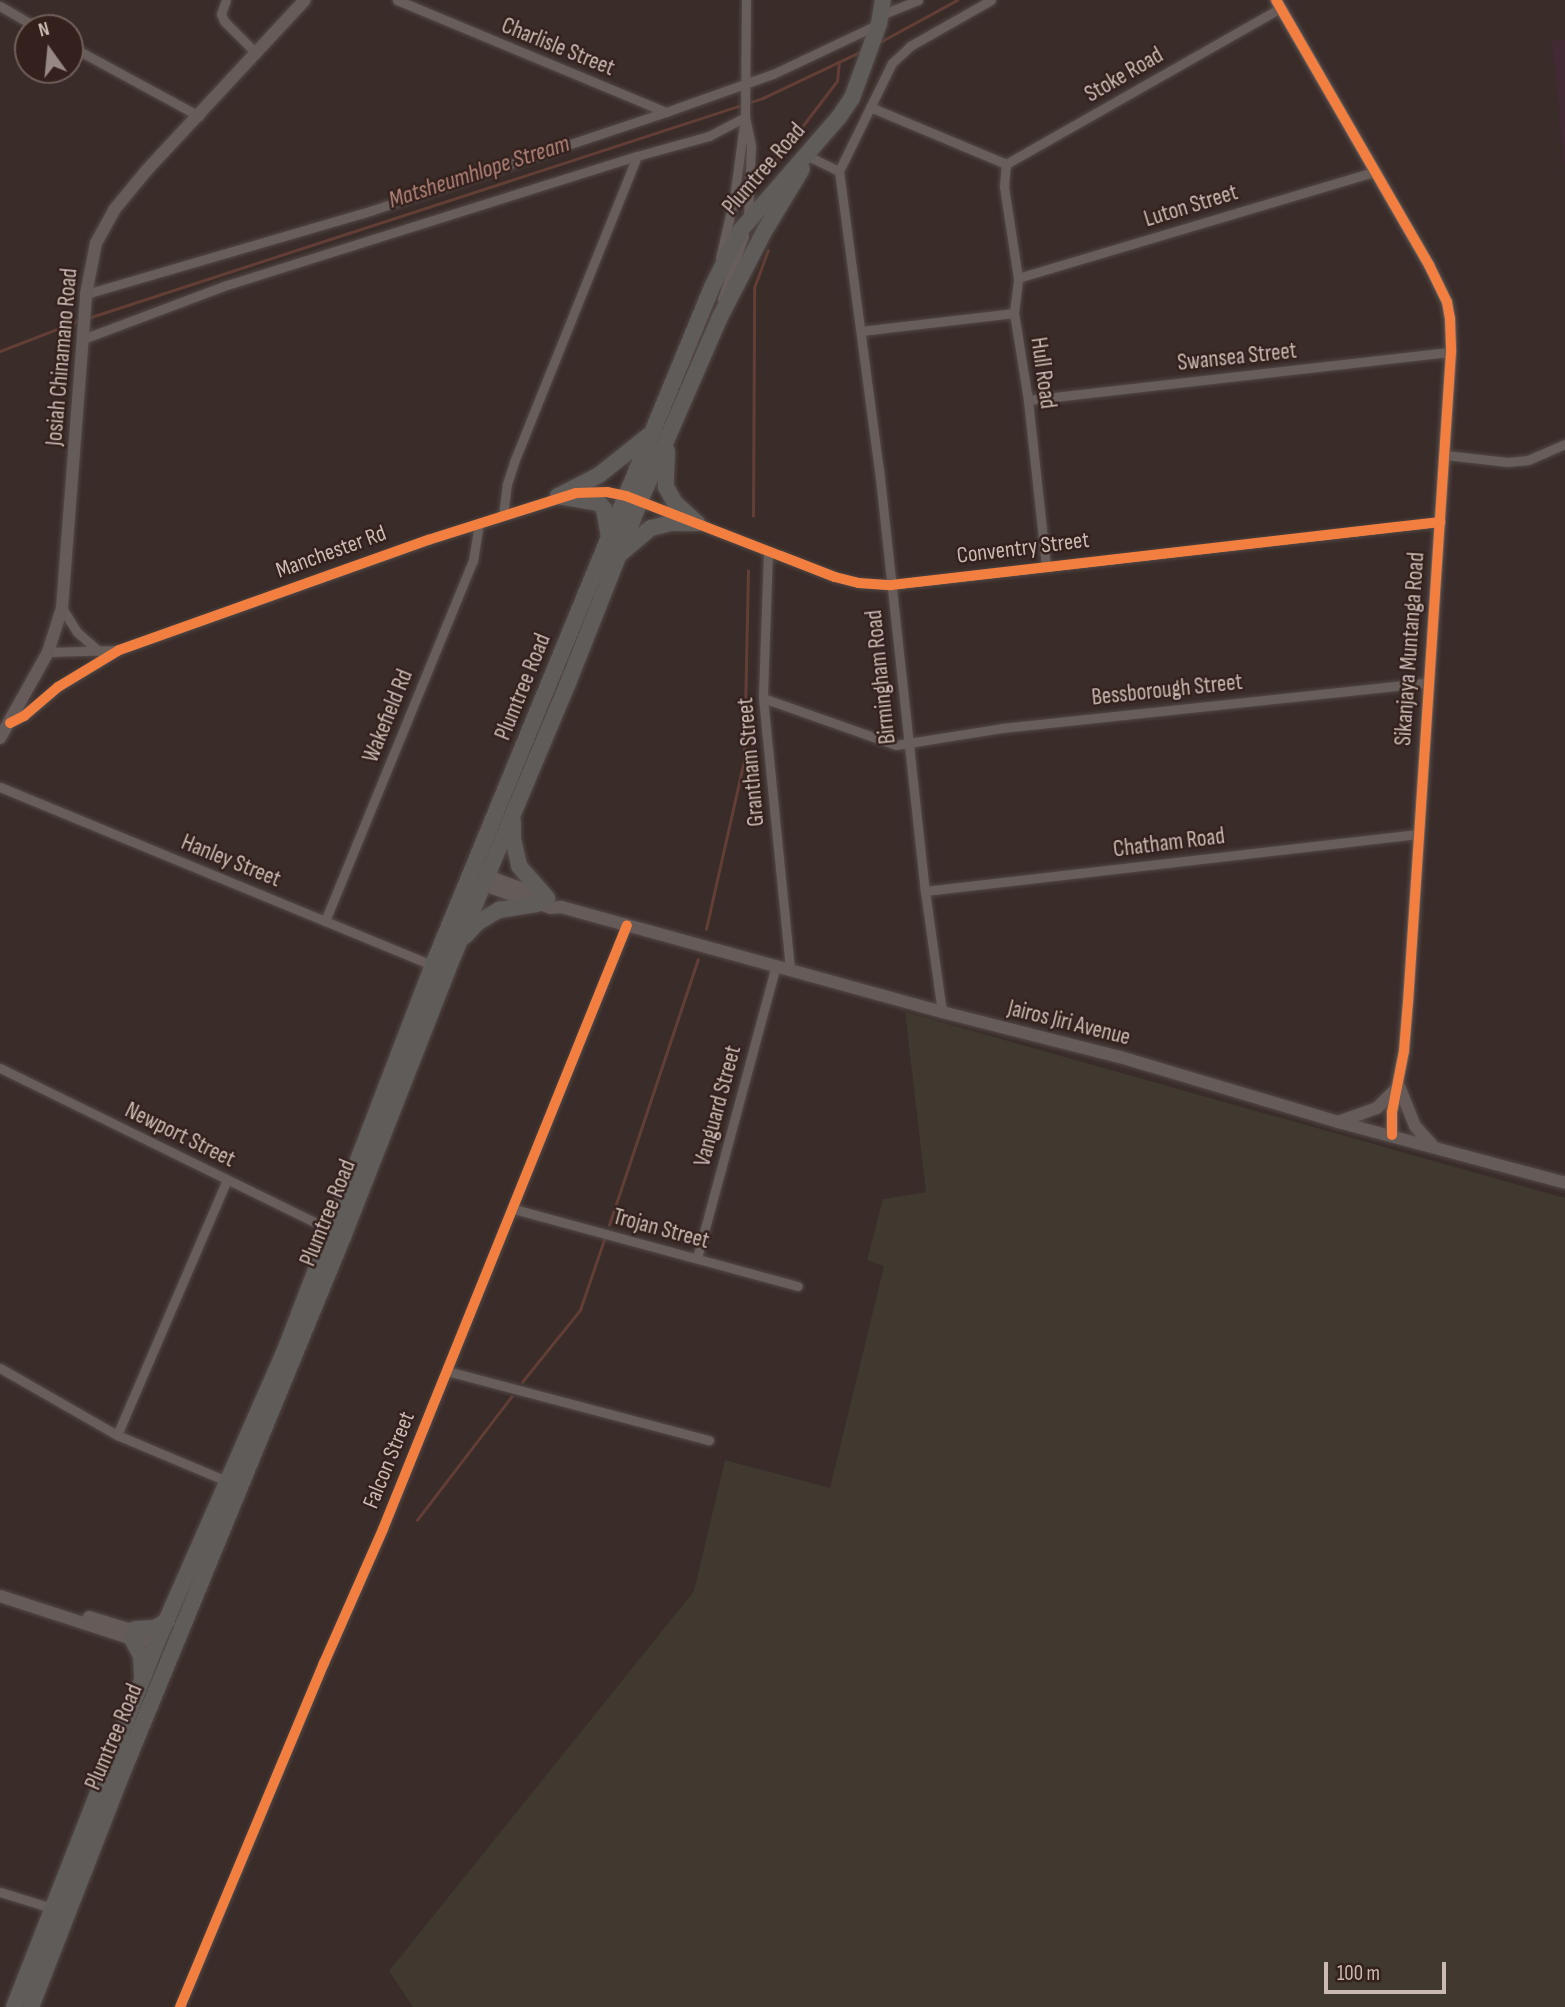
<!DOCTYPE html>
<style>
body{margin:0}
#map{position:relative;width:1565px;height:2007px;overflow:hidden;background:#392c29;font-family:"Sofia Sans Condensed",sans-serif}
div>[style]{position:absolute}
.medical>*{inset:0;background:#3f392f}
.green>*{inset:0;background:#432933}
.stream>*{height:2.5px;margin:-1.25px;padding:0 1.25px;transform-origin:1.25px;border-radius:1.25px;background:#623e36}
.roads{filter:drop-shadow(0 0 2px #524846) drop-shadow(0 0 2px #524846)}
.street>*{height:9px;margin:-4.5px;padding:0 4.5px;transform-origin:4.5px;border-radius:4.5px;background:#675d5a}
.secondary>*{height:12px;margin:-6px;padding:0 6px;transform-origin:6px;border-radius:6px;background:#655b58}
.highway>*{height:16px;margin:-8px;padding:0 8px;transform-origin:8px;border-radius:8px;background:#605c5a}
.cycleway>*{height:10px;margin:-5px;padding:0 5px;transform-origin:5px;border-radius:5px;background:#f27e40}
span{translate:-50% -50%;white-space:nowrap;text-align:center;line-height:1.15;-webkit-text-stroke:5px #34211d;paint-order:stroke}
.street-label{font-size:23px;color:#cab9b4}
.water-label{font-size:24px;color:#b2857b;font-style:italic}
.north{position:absolute;left:14px;top:14px;width:70px;height:70px;box-sizing:border-box;background:#34211d;border:2px solid #705e59;border-radius:50%;rotate:345deg;font-size:19px;font-weight:700;line-height:28px;text-align:center;color:#cab9b4}
.north::after{content:'';display:block;margin:auto;width:24px;height:32px;background:#978883;clip-path:polygon(50% 0,100% 100%,50% 72%,0 100%)}
.scale{position:absolute;left:1324px;top:1962px;width:122px;height:32px;box-sizing:border-box;border:4px solid #cab9b4;border-top:0;padding-left:9px;font-size:21px;line-height:24px;white-space:nowrap;color:#cab9b4;-webkit-text-stroke:5px #34211d;paint-order:stroke}
</style>
<div id="map">
<div class="medical">
<div style="clip-path:polygon(905px 1012px,1565px 1198px,1565px 2007px,413px 2007px,389px 1971px,694px 1591px,725px 1460px,830px 1488px,884px 1266px,867px 1260px,883px 1199px,926px 1192px)"></div>
</div>
<div class="green">
<div style="clip-path:polygon(1565px 40px,1565px 171px,1552px 41px)"></div>
</div>
<div class="stream">
<div style="left:880px;top:42px;width:88px;rotate:-28.6deg"></div>
<div style="left:772px;top:166px;width:107px;rotate:-52.6deg"></div>
<div style="left:837px;top:81px;width:19px;rotate:-84deg"></div>
<div style="left:88px;top:318px;width:710px;rotate:-18.05deg"></div>
<div style="left:763px;top:98px;width:110px;rotate:-25.4deg"></div>
<div style="left:0;top:351px;width:84px;rotate:-21deg"></div>
<div style="left:753px;top:516px;width:228px;rotate:-89.7deg"></div>
<div style="left:754px;top:288px;width:40px;rotate:-69.8deg"></div>
<div style="left:706px;top:929px;width:173px;rotate:-77.3deg"></div>
<div style="left:744px;top:760px;width:189px;rotate:-88.8deg"></div>
<div style="left:609px;top:1225px;width:280px;rotate:-71.5deg"></div>
<div style="left:522px;top:1382px;width:92px;rotate:-51.1deg"></div>
<div style="left:580px;top:1310px;width:74px;rotate:-71.1deg"></div>
<div style="left:417px;top:1520px;width:155px;rotate:-52.6deg"></div>
</div>
<div class="roads">
<div class="street">
<div style="left:226px;top:0;width:15px;rotate:110deg"></div>
<div style="left:221px;top:14px;width:8px;rotate:67deg"></div>
<div style="left:224px;top:21px;width:45px;rotate:45deg"></div>
<div style="left:397px;top:0;width:291px;rotate:22.6deg"></div>
<div style="left:0;top:6px;width:44px;rotate:30.1deg"></div>
<div style="left:881px;top:15px;width:40px;rotate:-22deg"></div>
<div style="left:70px;top:46px;width:147px;rotate:28.5deg"></div>
<div style="left:870px;top:107px;width:147px;rotate:22.7deg"></div>
<div style="left:745px;top:117px;width:30px;rotate:78deg"></div>
<div style="left:751px;top:146px;width:73px;rotate:92.4deg"></div>
<div style="left:810px;top:157px;width:32px;rotate:26deg"></div>
<div style="left:839px;top:171px;width:301px;rotate:82.4deg"></div>
<div style="left:879px;top:469px;width:424px;rotate:83.8deg"></div>
<div style="left:925px;top:891px;width:122px;rotate:82deg"></div>
<div style="left:839px;top:171px;width:120px;rotate:-63.9deg"></div>
<div style="left:892px;top:63px;width:25px;rotate:-43deg"></div>
<div style="left:910px;top:46px;width:93px;rotate:-29.6deg"></div>
<div style="left:720px;top:258px;width:62px;rotate:-76.9deg"></div>
<div style="left:734px;top:198px;width:82px;rotate:-82.3deg"></div>
<div style="left:745px;top:117px;width:117px;rotate:-89.5deg"></div>
<div style="left:1018px;top:278px;width:374px;rotate:-16.6deg"></div>
<div style="left:86px;top:294px;width:299px;rotate:-16.3deg"></div>
<div style="left:373px;top:210px;width:309px;rotate:-18.5deg"></div>
<div style="left:666px;top:112px;width:114px;rotate:-19.6deg"></div>
<div style="left:773px;top:74px;width:117px;rotate:-25.3deg"></div>
<div style="left:722px;top:299px;width:67px;rotate:-70.8deg"></div>
<div style="left:861px;top:331px;width:154px;rotate:-6.7deg"></div>
<div style="left:83px;top:339px;width:154px;rotate:-20.6deg"></div>
<div style="left:227px;top:285px;width:430px;rotate:-17.5deg"></div>
<div style="left:637px;top:156px;width:75px;rotate:-15.5deg"></div>
<div style="left:709px;top:136px;width:41px;rotate:-27.8deg"></div>
<div style="left:1028px;top:400px;width:426px;rotate:-6.5deg"></div>
<div style="left:1445px;top:455px;width:63px;rotate:6.3deg"></div>
<div style="left:1508px;top:462px;width:20px;rotate:-6deg"></div>
<div style="left:1528px;top:460px;width:40px;rotate:-23.4deg"></div>
<div style="left:503px;top:516px;width:32px;rotate:-83deg"></div>
<div style="left:507px;top:484px;width:23px;rotate:-72deg"></div>
<div style="left:514px;top:462px;width:330px;rotate:-68.1deg"></div>
<div style="left:768px;top:552px;width:146px;rotate:92deg"></div>
<div style="left:763px;top:698px;width:271px;rotate:84.3deg"></div>
<div style="left:1046px;top:566px;width:167px;rotate:-96.2deg"></div>
<div style="left:1028px;top:400px;width:88px;rotate:-99.1deg"></div>
<div style="left:1014px;top:313px;width:35px;rotate:-83deg"></div>
<div style="left:1018px;top:278px;width:93px;rotate:-98.7deg"></div>
<div style="left:1004px;top:186px;width:22px;rotate:-85deg"></div>
<div style="left:1006px;top:164px;width:316px;rotate:-29.6deg"></div>
<div style="left:62px;top:608px;width:28px;rotate:58deg"></div>
<div style="left:77px;top:632px;width:29px;rotate:41deg"></div>
<div style="left:48px;top:652px;width:70px;rotate:-1.6deg"></div>
<div style="left:763px;top:698px;width:141px;rotate:19.5deg"></div>
<div style="left:896px;top:745px;width:107px;rotate:-9.1deg"></div>
<div style="left:1002px;top:728px;width:429px;rotate:-6.1deg"></div>
<div style="left:10px;top:723px;width:16px;rotate:-27deg"></div>
<div style="left:24px;top:716px;width:45px;rotate:-40.5deg"></div>
<div style="left:58px;top:687px;width:71px;rotate:-31.2deg"></div>
<div style="left:119px;top:650px;width:328px;rotate:-19.6deg"></div>
<div style="left:428px;top:540px;width:155px;rotate:-17.6deg"></div>
<div style="left:576px;top:493px;width:31px;rotate:-2deg"></div>
<div style="left:607px;top:492px;width:19px;rotate:12deg"></div>
<div style="left:626px;top:496px;width:224px;rotate:21.2deg"></div>
<div style="left:835px;top:577px;width:25px;rotate:14deg"></div>
<div style="left:859px;top:583px;width:32px;rotate:4deg"></div>
<div style="left:891px;top:585px;width:553px;rotate:-6.55deg"></div>
<div style="left:0;top:787px;width:472px;rotate:22.4deg"></div>
<div style="left:925px;top:891px;width:496px;rotate:-6.6deg"></div>
<div style="left:325px;top:921px;width:389px;rotate:-67.7deg"></div>
<div style="left:473px;top:561px;width:37px;rotate:-81deg"></div>
<div style="left:0;top:1068px;width:371px;rotate:26.1deg"></div>
<div style="left:514px;top:1209px;width:294px;rotate:15.2deg"></div>
<div style="left:697px;top:1258px;width:303px;rotate:-74.9deg"></div>
<div style="left:0;top:1368px;width:135px;rotate:29.8deg"></div>
<div style="left:117px;top:1435px;width:121px;rotate:22.8deg"></div>
<div style="left:447px;top:1371px;width:271px;rotate:14.8deg"></div>
<div style="left:117px;top:1435px;width:278px;rotate:-66.7deg"></div>
<div style="left:0;top:1892px;width:58px;rotate:17.2deg"></div>
<div style="left:180px;top:2007px;width:373px;rotate:-67.3deg"></div>
<div style="left:324px;top:1663px;width:146px;rotate:-66.2deg"></div>
<div style="left:383px;top:1529px;width:651px;rotate:-68deg"></div>
</div>
<div class="secondary">
<div style="left:1276px;top:0;width:306px;rotate:60deg"></div>
<div style="left:1429px;top:265px;width:41px;rotate:64.1deg"></div>
<div style="left:1447px;top:302px;width:17px;rotate:80deg"></div>
<div style="left:1450px;top:319px;width:33px;rotate:88deg"></div>
<div style="left:1451px;top:352px;width:651px;rotate:93.78deg"></div>
<div style="left:1408px;top:1002px;width:49px;rotate:94.7deg"></div>
<div style="left:1404px;top:1051px;width:62px;rotate:101.1deg"></div>
<div style="left:1392px;top:1112px;width:23px;rotate:90deg"></div>
<div style="left:0;top:738px;width:98px;rotate:-60.8deg"></div>
<div style="left:48px;top:652px;width:46px;rotate:-72.3deg"></div>
<div style="left:62px;top:608px;width:315px;rotate:-85.6deg"></div>
<div style="left:86px;top:294px;width:52px;rotate:-78.9deg"></div>
<div style="left:96px;top:243px;width:38px;rotate:-61deg"></div>
<div style="left:114px;top:210px;width:50px;rotate:-50.6deg"></div>
<div style="left:146px;top:171px;width:233px;rotate:-47.1deg"></div>
<div style="left:485px;top:879px;width:11px;rotate:52deg"></div>
<div style="left:492px;top:888px;width:62px;rotate:18.7deg"></div>
<div style="left:551px;top:908px;width:10px;rotate:-6deg"></div>
<div style="left:561px;top:907px;width:395px;rotate:15.4deg"></div>
<div style="left:942px;top:1012px;width:184px;rotate:14.2deg"></div>
<div style="left:1120px;top:1057px;width:227px;rotate:16.6deg"></div>
<div style="left:1338px;top:1122px;width:235px;rotate:15deg"></div>
<div style="left:485px;top:879px;width:11px"></div>
<div style="left:496px;top:879px;width:54px;rotate:20.4deg"></div>
<div style="left:1399px;top:1086px;width:43px;rotate:68.2deg"></div>
<div style="left:1415px;top:1126px;width:25px;rotate:48deg"></div>
<div style="left:1338px;top:1122px;width:41px;rotate:-19.7deg"></div>
<div style="left:1377px;top:1108px;width:31px;rotate:-45deg"></div>
<div style="left:0;top:1596px;width:139px;rotate:18deg"></div>
<div style="left:132px;top:1639px;width:25px;rotate:7deg"></div>
<div style="left:89px;top:1617px;width:55px;rotate:16.8deg"></div>
</div>
<div class="highway">
<div style="left:667px;top:451px;width:36px;rotate:92deg"></div>
<div style="left:666px;top:487px;width:18px;rotate:61deg"></div>
<div style="left:675px;top:503px;width:30px;rotate:42deg"></div>
<div style="left:558px;top:496px;width:46px;rotate:-27.1deg"></div>
<div style="left:599px;top:475px;width:63px;rotate:-38.5deg"></div>
<div style="left:558px;top:496px;width:42px;rotate:9.7deg"></div>
<div style="left:599px;top:503px;width:8px;rotate:50deg"></div>
<div style="left:604px;top:509px;width:28px;rotate:80deg"></div>
<div style="left:621px;top:553px;width:39px;rotate:-40deg"></div>
<div style="left:651px;top:528px;width:21px;rotate:-14deg"></div>
<div style="left:671px;top:523px;width:26px"></div>
<div style="left:513px;top:822px;width:17px;rotate:90deg"></div>
<div style="left:513px;top:839px;width:28px;rotate:77deg"></div>
<div style="left:519px;top:866px;width:43px;rotate:48.8deg"></div>
<div style="left:465px;top:936px;width:18px;rotate:-47deg"></div>
<div style="left:477px;top:923px;width:26px;rotate:-31deg"></div>
<div style="left:499px;top:910px;width:38px;rotate:-9deg"></div>
<div style="left:135px;top:1629px;width:19px;rotate:-3deg"></div>
<div style="left:154px;top:1628px;width:15px;rotate:-28deg"></div>
<div style="left:132px;top:1639px;width:19px;rotate:62deg"></div>
<div style="left:141px;top:1656px;width:19px;rotate:87deg"></div>
<div style="left:14px;top:2007px;width:392px;rotate:-68.6deg"></div>
<div style="left:157px;top:1642px;width:316px;rotate:-66.3deg"></div>
<div style="left:284px;top:1353px;width:416px;rotate:-69deg"></div>
<div style="left:433px;top:965px;width:733px;rotate:-67.63deg"></div>
<div style="left:712px;top:287px;width:63px;rotate:-63.4deg"></div>
<div style="left:740px;top:231px;width:151px;rotate:-49deg"></div>
<div style="left:839px;top:117px;width:23px;rotate:-56deg"></div>
<div style="left:852px;top:98px;width:79px;rotate:-70deg"></div>
<div style="left:879px;top:24px;width:24px;rotate:-81deg"></div>
<div style="left:31px;top:2007px;width:256px;rotate:-68.7deg"></div>
<div style="left:124px;top:1769px;width:575px;rotate:-67.63deg"></div>
<div style="left:343px;top:1237px;width:286px;rotate:-68.6deg"></div>
<div style="left:447px;top:971px;width:312px;rotate:-67.2deg"></div>
<div style="left:568px;top:683px;width:196px;rotate:-68.4deg"></div>
<div style="left:640px;top:501px;width:198px;rotate:-66.5deg"></div>
<div style="left:719px;top:319px;width:100px;rotate:-62.7deg"></div>
<div style="left:765px;top:230px;width:71px;rotate:-58.8deg"></div>
</div>
</div>
<div class="cycleway">
<div style="left:1276px;top:0;width:306px;rotate:60deg"></div>
<div style="left:1429px;top:265px;width:41px;rotate:64.1deg"></div>
<div style="left:1447px;top:302px;width:17px;rotate:80deg"></div>
<div style="left:1450px;top:319px;width:33px;rotate:88deg"></div>
<div style="left:1451px;top:352px;width:651px;rotate:93.78deg"></div>
<div style="left:1408px;top:1002px;width:49px;rotate:94.7deg"></div>
<div style="left:1404px;top:1051px;width:62px;rotate:101.1deg"></div>
<div style="left:1392px;top:1112px;width:23px;rotate:90deg"></div>
<div style="left:10px;top:723px;width:16px;rotate:-27deg"></div>
<div style="left:24px;top:716px;width:45px;rotate:-40.5deg"></div>
<div style="left:58px;top:687px;width:71px;rotate:-31.2deg"></div>
<div style="left:119px;top:650px;width:328px;rotate:-19.6deg"></div>
<div style="left:428px;top:540px;width:155px;rotate:-17.6deg"></div>
<div style="left:576px;top:493px;width:31px;rotate:-2deg"></div>
<div style="left:607px;top:492px;width:19px;rotate:12deg"></div>
<div style="left:626px;top:496px;width:224px;rotate:21.2deg"></div>
<div style="left:835px;top:577px;width:25px;rotate:14deg"></div>
<div style="left:859px;top:583px;width:32px;rotate:4deg"></div>
<div style="left:891px;top:585px;width:553px;rotate:-6.55deg"></div>
<div style="left:180px;top:2007px;width:373px;rotate:-67.3deg"></div>
<div style="left:324px;top:1663px;width:146px;rotate:-66.2deg"></div>
<div style="left:383px;top:1529px;width:651px;rotate:-68deg"></div>
</div>
<div class="street-label">
<span style="left:558px;top:47px;rotate:22deg">Charlisle Street</span>
<span style="left:1124px;top:75px;rotate:-30deg">Stoke Road</span>
<span style="left:764px;top:169px;rotate:-49deg">Plumtree Road</span>
<span style="left:1191px;top:206px;rotate:-17deg">Luton Street</span>
<span style="left:62px;top:357px;rotate:-85deg">Josiah Chinamano Road</span>
<span style="left:1237px;top:357px;rotate:-6deg">Swansea Street</span>
<span style="left:1043px;top:373px;rotate:82deg">Hull Road</span>
<span style="left:1023px;top:548px;rotate:-7deg">Conventry Street</span>
<span style="left:331px;top:552px;rotate:-20deg">Manchester Rd</span>
<span style="left:1410px;top:649px;rotate:-86deg">Sikanjaya Muntanga Road</span>
<span style="left:881px;top:677px;rotate:-96deg">Birmingham Road</span>
<span style="left:523px;top:687px;rotate:-68deg">Plumtree Road</span>
<span style="left:1167px;top:690px;rotate:-6deg">Bessborough Street</span>
<span style="left:388px;top:716px;rotate:-68deg">Wakefield Rd</span>
<span style="left:751px;top:762px;rotate:-95deg">Grantham Street</span>
<span style="left:1169px;top:843px;rotate:-7deg">Chatham Road</span>
<span style="left:231px;top:861px;rotate:22deg">Hanley Street</span>
<span style="left:1069px;top:1023px;rotate:14deg">Jairos Jiri Avenue</span>
<span style="left:718px;top:1106px;rotate:-75deg">Vanguard Street</span>
<span style="left:180px;top:1135px;rotate:26deg">Newport Street</span>
<span style="left:328px;top:1213px;rotate:-68deg">Plumtree Road</span>
<span style="left:661px;top:1229px;rotate:15deg">Trojan Street</span>
<span style="left:389px;top:1460px;rotate:-68deg">Falcon Street</span>
<span style="left:114px;top:1737px;rotate:-67deg">Plumtree Road</span>
</div>
<div class="water-label">
<span style="left:479px;top:172px;rotate:-18deg">Matsheumhlope Stream</span>
</div>
<div class="north">N</div>
<div class="scale">100 m</div>
</div>
